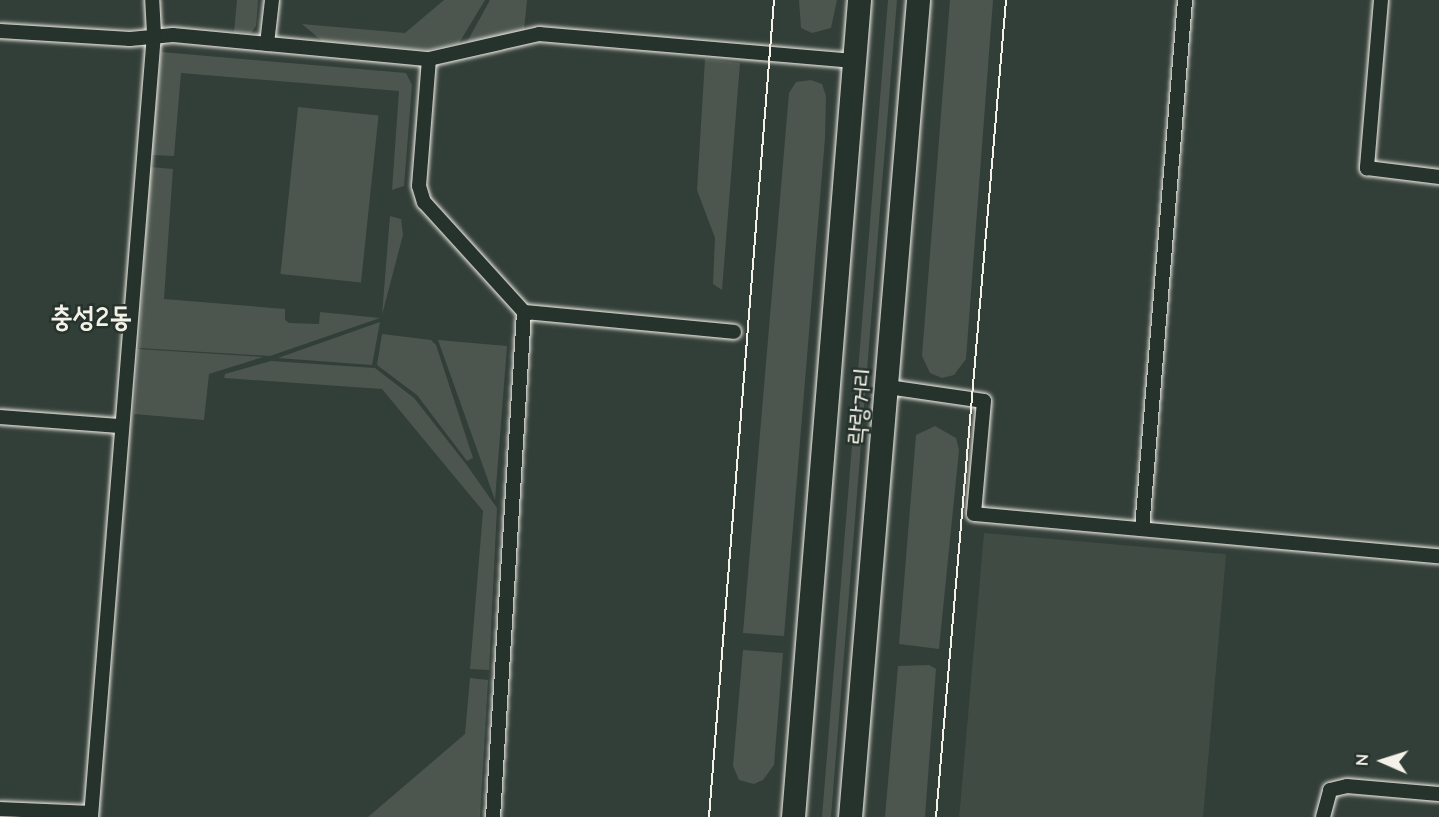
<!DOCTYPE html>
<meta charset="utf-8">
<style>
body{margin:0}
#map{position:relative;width:1439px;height:817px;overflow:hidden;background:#323e38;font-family:"Comic Neue","Poor Story",sans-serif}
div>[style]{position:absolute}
.built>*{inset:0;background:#404b44;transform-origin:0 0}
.green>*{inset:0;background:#4c564f;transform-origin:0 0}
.roads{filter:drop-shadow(0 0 2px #f4f1e8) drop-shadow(0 0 2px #f4f1e8)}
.street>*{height:14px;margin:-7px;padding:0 7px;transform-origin:7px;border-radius:7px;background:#26332d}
.primary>*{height:23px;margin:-11.5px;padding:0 11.5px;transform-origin:11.5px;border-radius:11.5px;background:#26332d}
.tram>*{height:2px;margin:-1px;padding:0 1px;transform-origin:1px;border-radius:1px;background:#f4f1e8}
span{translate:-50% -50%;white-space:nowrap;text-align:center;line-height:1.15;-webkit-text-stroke:5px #26332d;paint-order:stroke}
.street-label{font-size:24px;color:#f4f1e8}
.quarter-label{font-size:28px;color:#f4f1e8;font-weight:700}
.north{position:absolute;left:1348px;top:726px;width:70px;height:70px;-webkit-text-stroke:5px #26332d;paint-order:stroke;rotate:273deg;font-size:19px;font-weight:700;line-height:28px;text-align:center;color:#f4f1e8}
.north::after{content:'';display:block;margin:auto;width:24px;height:32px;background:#f4f1e8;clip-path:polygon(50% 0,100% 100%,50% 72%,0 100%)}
</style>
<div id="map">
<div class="built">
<div style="left:984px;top:533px;width:243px;height:285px;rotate:5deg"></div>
</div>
<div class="green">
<div style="clip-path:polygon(237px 0,258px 0,256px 26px,251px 33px,234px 32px)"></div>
<div style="clip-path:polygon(444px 0,485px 0,459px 43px,428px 50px,322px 41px,302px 24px,405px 33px)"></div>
<div style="clip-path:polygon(490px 0,527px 0,524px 30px,467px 42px)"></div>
<div style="clip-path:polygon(799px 0,837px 0,831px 28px,812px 33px,801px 28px)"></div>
<div style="clip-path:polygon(888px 0,897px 0,883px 172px,831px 817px,822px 817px)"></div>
<div style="clip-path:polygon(950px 0,993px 0,966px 359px,954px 375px,942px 378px,930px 373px,922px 356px)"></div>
<div style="clip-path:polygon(161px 52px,406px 73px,412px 85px,404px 186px,392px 190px,399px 91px,181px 73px,174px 156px,151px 155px)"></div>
<div style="clip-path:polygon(705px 59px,740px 63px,722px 290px,713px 284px,715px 238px,697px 190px)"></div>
<div style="clip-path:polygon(811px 80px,822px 84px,826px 96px,825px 138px,784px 636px,743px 633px,789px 93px,796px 82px)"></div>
<div style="left:298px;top:107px;width:81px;height:168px;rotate:6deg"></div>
<div style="clip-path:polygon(150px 167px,173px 169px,164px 299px,285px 309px,285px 320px,289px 323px,319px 324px,320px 312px,380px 318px,270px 356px,139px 348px)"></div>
<div style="clip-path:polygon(390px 216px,401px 219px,403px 235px,382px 315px)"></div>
<div style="clip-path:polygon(380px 322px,372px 365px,278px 358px)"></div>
<div style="clip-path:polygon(382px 334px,431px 340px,436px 345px,473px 458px,467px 461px,417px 395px,377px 365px)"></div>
<div style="clip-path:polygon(438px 340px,507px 346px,495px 500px)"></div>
<div style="clip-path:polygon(138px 349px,263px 357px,209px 374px,204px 420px,134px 414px)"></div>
<div style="clip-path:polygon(271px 361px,375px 368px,414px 398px,466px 464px,497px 508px,489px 670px,470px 669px,483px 511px,382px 389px,224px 378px,225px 374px)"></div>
<div style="clip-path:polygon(935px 426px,956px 438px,959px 450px,939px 649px,899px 644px,916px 435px)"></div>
<div style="clip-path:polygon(743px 650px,783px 653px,774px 765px,763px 780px,754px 784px,739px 780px,733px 766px)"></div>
<div style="clip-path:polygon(929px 665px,936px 669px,925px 817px,885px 817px,898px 666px)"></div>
<div style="clip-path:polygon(470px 678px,488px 680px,480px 817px,368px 817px,465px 734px)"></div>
</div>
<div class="roads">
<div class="street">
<div style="left:1381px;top:0;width:169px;rotate:94.8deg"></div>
<div style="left:1367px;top:168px;width:73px;rotate:7.1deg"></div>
<div style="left:0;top:31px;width:130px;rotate:3.5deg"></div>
<div style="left:130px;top:39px;width:43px;rotate:-5.3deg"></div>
<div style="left:173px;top:35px;width:257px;rotate:5.4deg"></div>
<div style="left:429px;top:59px;width:113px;rotate:-12.8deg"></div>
<div style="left:539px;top:34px;width:316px;rotate:4.9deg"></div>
<div style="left:267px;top:44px;width:44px;rotate:-83.5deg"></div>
<div style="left:429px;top:59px;width:127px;rotate:94.5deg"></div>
<div style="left:419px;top:186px;width:17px;rotate:73deg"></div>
<div style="left:424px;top:202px;width:149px;rotate:47.7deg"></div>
<div style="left:524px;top:312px;width:506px;rotate:93.51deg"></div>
<div style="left:524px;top:312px;width:211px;rotate:5.4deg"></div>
<div style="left:888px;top:387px;width:97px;rotate:8.3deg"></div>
<div style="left:984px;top:401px;width:113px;rotate:95.1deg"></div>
<div style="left:974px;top:514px;width:467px;rotate:5.2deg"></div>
<div style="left:0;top:417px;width:119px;rotate:4.3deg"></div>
<div style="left:1142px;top:529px;width:531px;rotate:-85.35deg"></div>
<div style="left:0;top:809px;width:91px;rotate:2.5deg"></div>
<div style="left:91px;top:817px;width:786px;rotate:-85.4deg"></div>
<div style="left:154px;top:34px;width:34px;rotate:-93deg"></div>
<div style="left:1323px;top:817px;width:28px;rotate:-75deg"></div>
<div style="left:1330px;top:790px;width:17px;rotate:-13deg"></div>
<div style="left:1347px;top:786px;width:92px;rotate:5deg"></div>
</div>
<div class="primary">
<div style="left:793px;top:817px;width:820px;rotate:-85.38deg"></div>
<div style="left:850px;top:817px;width:820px;rotate:-85.24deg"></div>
</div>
</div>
<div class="tram">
<div style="left:709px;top:817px;width:820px;rotate:-85.45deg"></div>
<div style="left:936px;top:817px;width:820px;rotate:-85.1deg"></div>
</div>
<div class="street-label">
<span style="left:860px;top:406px;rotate:-85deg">락랑거리</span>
</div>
<div class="quarter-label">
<span style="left:91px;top:317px">충성2동</span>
</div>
<div class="north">N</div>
</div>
